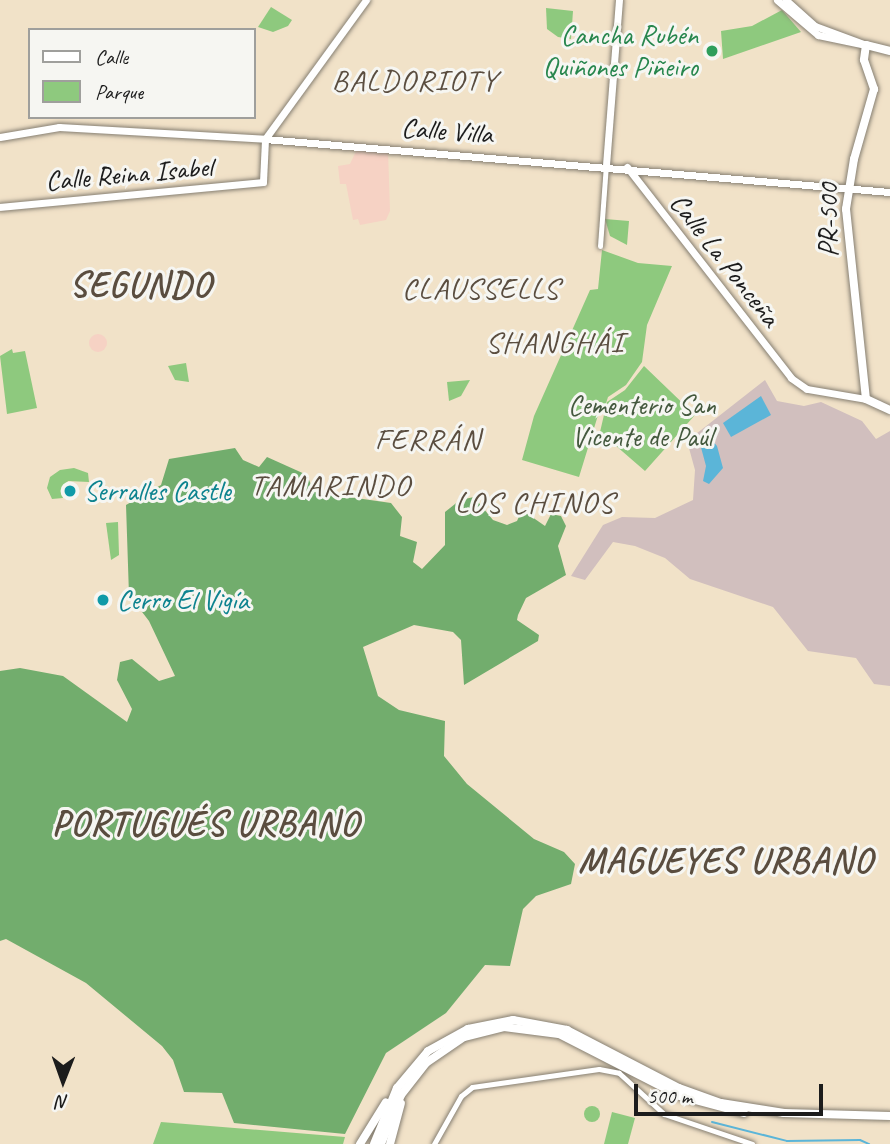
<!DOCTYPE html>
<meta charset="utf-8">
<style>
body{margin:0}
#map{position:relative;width:890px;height:1144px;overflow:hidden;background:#f1e2c8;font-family:Caveat,sans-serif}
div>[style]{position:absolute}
.built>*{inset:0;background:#f6d2c4}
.round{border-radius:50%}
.industrial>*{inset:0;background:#d1bfbe}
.green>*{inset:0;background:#8ec97e}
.forest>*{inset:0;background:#72ad6d}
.water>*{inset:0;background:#5bb5d8}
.stream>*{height:2px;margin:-1px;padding:0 1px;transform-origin:1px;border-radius:1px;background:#5bb5d8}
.roads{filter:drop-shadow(0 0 2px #867f72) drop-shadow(0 0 2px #867f72)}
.secondary>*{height:5px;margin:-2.5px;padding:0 2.5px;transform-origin:2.5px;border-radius:2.5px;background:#fff}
.primary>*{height:7px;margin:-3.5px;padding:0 3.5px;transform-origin:3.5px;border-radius:3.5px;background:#fff}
.highway>*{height:8px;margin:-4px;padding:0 4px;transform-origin:4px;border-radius:4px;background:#fff}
.dots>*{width:19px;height:19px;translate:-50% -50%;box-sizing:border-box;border:4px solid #f6f6f2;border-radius:50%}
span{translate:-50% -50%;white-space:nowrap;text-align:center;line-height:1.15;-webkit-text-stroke:6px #f6f6f2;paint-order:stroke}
.leisure-label{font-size:28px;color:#27864d}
.right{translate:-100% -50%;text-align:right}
.street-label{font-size:28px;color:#1c1c1c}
.park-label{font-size:28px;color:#44593e}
.culture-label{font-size:28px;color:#0d838f}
.left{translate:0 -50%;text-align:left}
.neighbourhood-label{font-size:30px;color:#5a4d3f;letter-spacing:2px}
.district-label{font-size:35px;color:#5a4d3f;font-weight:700;letter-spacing:2px}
.legend{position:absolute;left:28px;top:28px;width:228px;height:91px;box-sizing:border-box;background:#f6f6f2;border:2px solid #9f9f9c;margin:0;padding:9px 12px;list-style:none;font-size:21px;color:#1c1c1c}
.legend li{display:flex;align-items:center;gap:14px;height:35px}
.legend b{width:35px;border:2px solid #9f9f9c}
.north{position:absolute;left:28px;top:1046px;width:70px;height:70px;-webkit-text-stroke:5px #f6f6f2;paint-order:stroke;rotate:181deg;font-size:19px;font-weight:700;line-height:28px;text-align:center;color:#1c1c1c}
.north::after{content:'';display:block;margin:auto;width:24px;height:32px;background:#1c1c1c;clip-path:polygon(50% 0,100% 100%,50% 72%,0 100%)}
.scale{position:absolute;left:634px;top:1084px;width:189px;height:32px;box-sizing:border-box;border:4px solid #1c1c1c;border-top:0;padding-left:9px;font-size:21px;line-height:24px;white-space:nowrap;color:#1c1c1c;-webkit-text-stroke:5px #f6f6f2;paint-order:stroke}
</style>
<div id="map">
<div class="built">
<div style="clip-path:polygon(358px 147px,388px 150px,390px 211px,386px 220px,360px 225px,358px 219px,353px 220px,346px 184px,340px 184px,338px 166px,350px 164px)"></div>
<div class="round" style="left:89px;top:334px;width:18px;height:18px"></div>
</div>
<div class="industrial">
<div style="clip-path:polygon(765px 380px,777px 401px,804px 406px,821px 402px,862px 421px,876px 439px,890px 431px,890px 686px,874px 684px,856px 658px,808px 651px,773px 607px,690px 579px,665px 558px,635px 546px,613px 542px,585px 580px,571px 576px,603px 525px,622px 517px,655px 518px,693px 500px,695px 470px,687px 441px)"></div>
</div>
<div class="green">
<div style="clip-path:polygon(271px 7px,292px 20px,288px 26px,273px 32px,258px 27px)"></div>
<div style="clip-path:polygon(546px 8px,573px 11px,571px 39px,558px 37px,547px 29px)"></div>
<div style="clip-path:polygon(782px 10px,801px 32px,723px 59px,721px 31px,752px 26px)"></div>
<div style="clip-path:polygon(605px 219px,629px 221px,627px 245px,610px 236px)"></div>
<div style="clip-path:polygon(602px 250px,638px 263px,672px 266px,647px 325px,642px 362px,626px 385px,608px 397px,603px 413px,599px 412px,579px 477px,522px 460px,534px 416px,590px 290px,598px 289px)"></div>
<div style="clip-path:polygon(12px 349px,13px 353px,25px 351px,37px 408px,7px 414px,0 356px)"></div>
<div style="clip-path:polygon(186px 363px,189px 382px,175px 380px,168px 366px)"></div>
<div style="clip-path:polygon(644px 366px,695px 415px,645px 471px,600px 432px,607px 402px,625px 390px)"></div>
<div style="clip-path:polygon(470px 380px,461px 396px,449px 401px,447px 382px)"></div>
<div style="clip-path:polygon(74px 468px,88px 473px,89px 482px,68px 481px,61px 490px,63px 498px,52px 499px,47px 488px,50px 477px,60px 470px)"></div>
<div style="clip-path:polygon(118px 522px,119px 555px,111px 560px,106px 523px)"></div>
<div class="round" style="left:584px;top:1106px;width:16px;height:16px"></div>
<div style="clip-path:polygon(612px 1112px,635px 1118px,628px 1144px,604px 1144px)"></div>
<div style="clip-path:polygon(161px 1122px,345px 1137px,343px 1144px,153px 1144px)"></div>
</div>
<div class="forest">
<div style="clip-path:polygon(235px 448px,243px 460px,259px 467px,267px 457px,307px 475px,314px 492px,391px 503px,402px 517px,400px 536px,417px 542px,413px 562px,422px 569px,445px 545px,445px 512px,460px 500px,474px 497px,493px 520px,507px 525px,517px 521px,522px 510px,545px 526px,551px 514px,561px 516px,566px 526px,558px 546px,566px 575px,526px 598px,518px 615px,517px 620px,539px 635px,538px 641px,464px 685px,461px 640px,453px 632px,414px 625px,363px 647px,378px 696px,399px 710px,445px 721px,444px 756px,467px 784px,534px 839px,564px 852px,575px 864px,571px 884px,536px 896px,523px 909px,510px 966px,485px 965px,446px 1013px,386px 1053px,345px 1134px,234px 1123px,222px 1093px,184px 1092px,173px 1060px,162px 1046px,86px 983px,6px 939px,0 941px,0 671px,20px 668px,63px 676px,127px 722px,132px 709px,117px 680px,120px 662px,132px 659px,159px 681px,175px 676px,149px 621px,129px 595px,126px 505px,161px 485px,169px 459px)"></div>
</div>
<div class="water">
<div style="clip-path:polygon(761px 396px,771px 415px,731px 437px,723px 423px)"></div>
<div style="clip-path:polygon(706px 433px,717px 446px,723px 468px,709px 484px,703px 481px,706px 466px,699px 440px)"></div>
</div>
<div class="stream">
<div style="left:712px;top:1122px;width:77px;rotate:14.2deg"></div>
<div style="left:787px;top:1141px;width:73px;rotate:-0.8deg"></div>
<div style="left:860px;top:1140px;width:10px;rotate:24deg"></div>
</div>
<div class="roads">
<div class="secondary">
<div style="left:600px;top:246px;width:81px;rotate:-85.8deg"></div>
<div style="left:434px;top:1144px;width:55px;rotate:-60.6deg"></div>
<div style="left:461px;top:1096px;width:14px;rotate:-39deg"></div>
<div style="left:472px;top:1087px;width:128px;rotate:-8.1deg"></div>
<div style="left:599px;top:1069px;width:20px;rotate:11deg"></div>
<div style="left:619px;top:1073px;width:61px;rotate:42.3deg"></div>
<div style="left:664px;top:1114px;width:93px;rotate:18.8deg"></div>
</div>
<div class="primary">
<div style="left:777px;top:0;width:54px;rotate:40.5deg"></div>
<div style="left:818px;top:35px;width:49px;rotate:11.8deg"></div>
<div style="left:786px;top:0;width:39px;rotate:42deg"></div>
<div style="left:815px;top:26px;width:54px;rotate:20.4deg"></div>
<div style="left:0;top:137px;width:60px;rotate:-9.6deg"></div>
<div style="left:59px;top:127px;width:206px;rotate:3.3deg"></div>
<div style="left:265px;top:139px;width:627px;rotate:4.85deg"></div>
<div style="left:265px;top:139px;width:172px;rotate:-54deg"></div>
<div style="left:606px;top:165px;width:166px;rotate:-85.5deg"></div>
<div style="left:627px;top:167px;width:267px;rotate:52.1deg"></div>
<div style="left:791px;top:378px;width:19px;rotate:35deg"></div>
<div style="left:807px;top:389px;width:60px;rotate:9.6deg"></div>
<div style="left:0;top:207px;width:264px;rotate:-5.4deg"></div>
<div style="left:263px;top:182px;width:43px;rotate:-87.3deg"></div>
</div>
<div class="highway">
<div style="left:890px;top:51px;width:25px;rotate:-166deg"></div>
<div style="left:866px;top:45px;width:15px;rotate:98deg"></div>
<div style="left:864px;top:60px;width:31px;rotate:71deg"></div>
<div style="left:874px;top:89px;width:73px;rotate:105.9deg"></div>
<div style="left:854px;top:159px;width:51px;rotate:99.1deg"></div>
<div style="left:846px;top:209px;width:191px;rotate:84deg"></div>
<div style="left:866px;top:399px;width:26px;rotate:25deg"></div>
<div style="left:360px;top:1144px;width:49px;rotate:-58.2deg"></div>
<div style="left:374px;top:1144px;width:61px;rotate:-67.7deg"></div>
<div style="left:397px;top:1088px;width:48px;rotate:-50deg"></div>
<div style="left:428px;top:1051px;width:46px;rotate:-28.8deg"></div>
<div style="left:468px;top:1029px;width:46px;rotate:-11.3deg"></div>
<div style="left:513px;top:1020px;width:55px;rotate:10.5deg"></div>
<div style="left:567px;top:1030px;width:126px;rotate:27.4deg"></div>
<div style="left:679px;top:1088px;width:45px;rotate:19.7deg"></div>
<div style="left:721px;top:1103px;width:64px;rotate:9deg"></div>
<div style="left:784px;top:1113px;width:106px;rotate:1.6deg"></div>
<div style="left:381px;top:1144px;width:53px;rotate:-67.8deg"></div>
<div style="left:401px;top:1095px;width:41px;rotate:-52deg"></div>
<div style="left:426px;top:1063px;width:46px;rotate:-34.4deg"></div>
<div style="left:464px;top:1037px;width:41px;rotate:-14deg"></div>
<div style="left:504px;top:1027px;width:55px;rotate:7.3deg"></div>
<div style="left:559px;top:1034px;width:136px;rotate:27.1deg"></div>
<div style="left:680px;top:1096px;width:66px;rotate:14.9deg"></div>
<div style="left:390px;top:1144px;width:42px;rotate:-75deg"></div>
</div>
</div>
<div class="dots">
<div style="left:712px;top:51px;background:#2e9e5b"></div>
<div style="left:70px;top:491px;background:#0f9aa8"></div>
<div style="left:103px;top:600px;background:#0f9aa8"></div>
</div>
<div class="leisure-label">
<span class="right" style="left:698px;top:51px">Cancha Rubén<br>Quiñones Piñeiro</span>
</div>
<div class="street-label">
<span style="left:447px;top:131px;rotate:4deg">Calle Villa</span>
<span style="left:129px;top:174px;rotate:-5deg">Calle Reina Isabel</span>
<span style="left:828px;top:220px;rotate:-90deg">PR-500</span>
<span style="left:725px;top:260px;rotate:52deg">Calle La Ponceña</span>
</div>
<div class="park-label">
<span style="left:642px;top:421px">Cementerio San<br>Vicente de Paúl</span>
</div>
<div class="culture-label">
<span class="left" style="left:84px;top:491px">Serralles Castle</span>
<span class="left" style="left:117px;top:600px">Cerro El Vigía</span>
</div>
<div class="neighbourhood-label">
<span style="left:415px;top:80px">BALDORIOTY</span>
<span style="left:481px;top:288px">CLAUSSELLS</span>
<span style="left:555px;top:342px">SHANGHÁI</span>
<span style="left:428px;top:439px">FERRÁN</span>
<span style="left:331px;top:485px">TAMARINDO</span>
<span style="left:535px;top:502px">LOS CHINOS</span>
</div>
<div class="district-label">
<span style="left:141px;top:285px">SEGUNDO</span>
<span style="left:206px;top:824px">PORTUGUÉS URBANO</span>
<span style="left:726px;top:861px">MAGUEYES URBANO</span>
</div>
<ul class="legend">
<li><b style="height:9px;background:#fff"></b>Calle</li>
<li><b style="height:19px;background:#8ec97e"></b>Parque</li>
</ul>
<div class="north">N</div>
<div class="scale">500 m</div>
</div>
